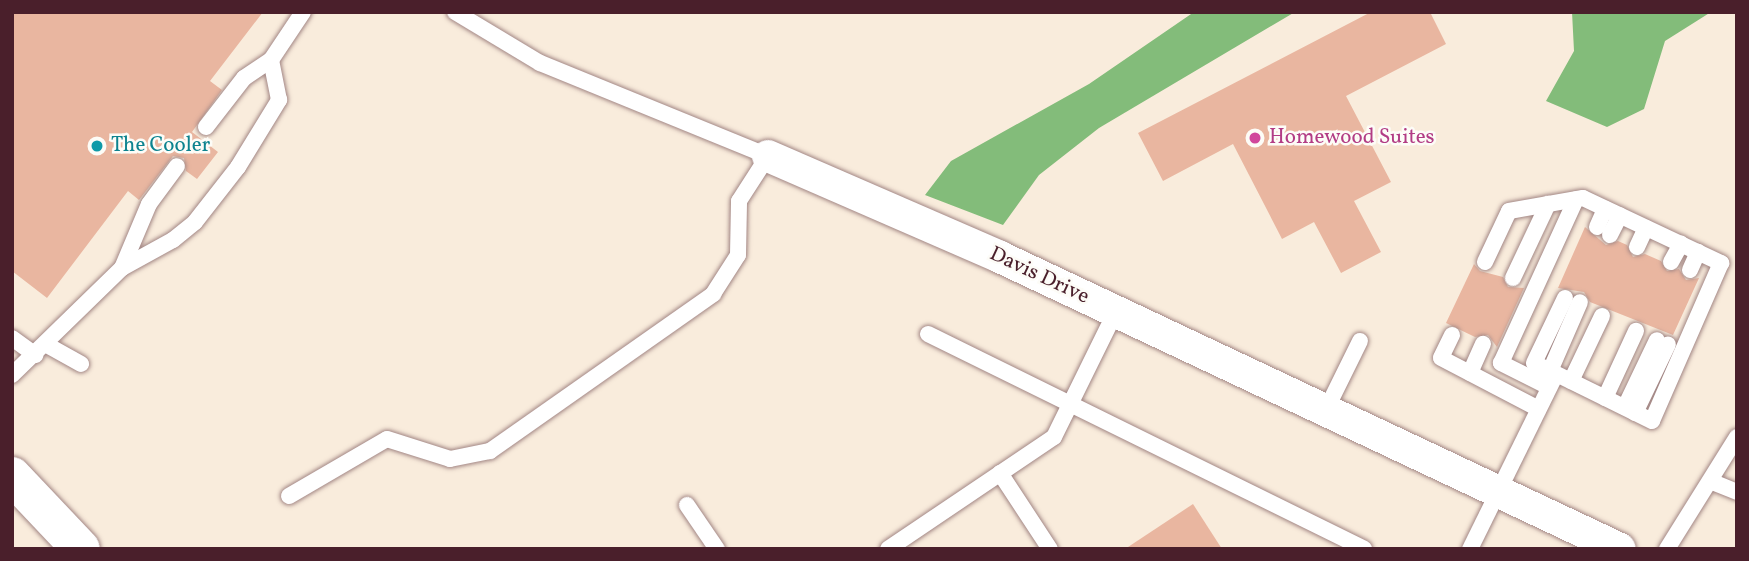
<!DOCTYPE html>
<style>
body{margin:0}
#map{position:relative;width:1749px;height:561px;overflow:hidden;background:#f9ecdc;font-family:Vollkorn,serif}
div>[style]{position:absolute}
.forest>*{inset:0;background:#83bc7a}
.building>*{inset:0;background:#e9b6a0}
.roads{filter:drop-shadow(0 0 2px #a28684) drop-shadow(0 0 2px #a28684)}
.service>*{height:16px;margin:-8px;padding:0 8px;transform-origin:8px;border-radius:8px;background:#fff}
.minor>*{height:32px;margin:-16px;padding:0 16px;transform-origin:16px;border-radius:16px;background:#fff}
.secondary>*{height:38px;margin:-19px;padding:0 19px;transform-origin:19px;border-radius:19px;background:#fff}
.dots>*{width:19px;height:19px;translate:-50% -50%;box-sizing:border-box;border:4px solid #fdfcf7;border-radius:50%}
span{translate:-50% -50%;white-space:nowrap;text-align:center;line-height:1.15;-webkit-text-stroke:5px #fdfcf7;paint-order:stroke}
.hotel-label{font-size:21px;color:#b23c85}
.left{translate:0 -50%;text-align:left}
.culture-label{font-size:21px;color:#0d838f}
.street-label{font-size:21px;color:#4a1f2b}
.frame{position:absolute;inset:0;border:14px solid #4a1f2b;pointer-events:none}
</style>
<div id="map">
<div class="forest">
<div style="clip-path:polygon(1194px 12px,1295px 12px,1099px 128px,1039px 175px,1003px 225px,925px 195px,951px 161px,1089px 84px)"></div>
<div style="clip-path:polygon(1572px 12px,1711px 12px,1665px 41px,1644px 109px,1607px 127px,1546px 101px,1574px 51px)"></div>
</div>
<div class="building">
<div style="clip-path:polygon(12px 12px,263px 12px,210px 81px,222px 90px,192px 132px,218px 152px,197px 179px,186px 171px,184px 158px,173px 156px,139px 200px,128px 191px,47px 298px,12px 271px)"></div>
<div style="clip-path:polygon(1371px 12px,1430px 12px,1446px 44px,1346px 96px,1391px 182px,1354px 201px,1381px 252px,1341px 273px,1314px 222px,1282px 239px,1233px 144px,1163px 181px,1138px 133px)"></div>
<div style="clip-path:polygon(1585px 227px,1606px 245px,1618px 241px,1627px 245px,1633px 257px,1645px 254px,1661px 261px,1667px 271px,1679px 269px,1686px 280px,1699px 278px,1673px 335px,1590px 302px,1584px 292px,1558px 288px)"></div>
<div style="clip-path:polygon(1474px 264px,1480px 271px,1503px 277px,1508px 287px,1524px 288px,1497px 347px,1488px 335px,1475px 337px,1446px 323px)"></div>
<div style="clip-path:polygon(1193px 504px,1222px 549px,1125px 549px)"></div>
</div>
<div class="roads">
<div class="service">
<div style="left:206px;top:127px;width:62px;rotate:-52.2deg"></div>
<div style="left:244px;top:78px;width:32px;rotate:-34deg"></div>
<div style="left:1597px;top:227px;width:20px;rotate:-66deg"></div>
<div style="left:1610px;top:235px;width:22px;rotate:-63deg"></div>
<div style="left:1637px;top:247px;width:21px;rotate:-65deg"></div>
<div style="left:1485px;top:262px;width:56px;rotate:-64.8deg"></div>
<div style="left:1509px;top:211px;width:75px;rotate:-10deg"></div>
<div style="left:1583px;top:198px;width:153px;rotate:25.2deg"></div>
<div style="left:1721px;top:263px;width:172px;rotate:113.6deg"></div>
<div style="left:1652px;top:421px;width:131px;rotate:-153.8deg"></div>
<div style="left:1534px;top:363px;width:72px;rotate:-64.5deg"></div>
<div style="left:1671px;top:262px;width:21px;rotate:-61deg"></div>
<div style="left:122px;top:268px;width:69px;rotate:-67.1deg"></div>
<div style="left:149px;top:204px;width:47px;rotate:-53.6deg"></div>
<div style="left:1690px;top:270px;width:20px;rotate:-66deg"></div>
<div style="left:1513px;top:278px;width:82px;rotate:-64.7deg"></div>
<div style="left:928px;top:334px;width:486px;rotate:26.2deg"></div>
<div style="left:1452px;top:335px;width:25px;rotate:116deg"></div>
<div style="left:1441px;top:358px;width:110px;rotate:27.5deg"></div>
<div style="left:12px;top:338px;width:29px;rotate:36deg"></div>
<div style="left:47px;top:345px;width:39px;rotate:29deg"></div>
<div style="left:1550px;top:371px;width:75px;rotate:-66.5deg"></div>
<div style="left:1470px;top:373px;width:32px;rotate:-66deg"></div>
<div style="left:12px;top:375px;width:153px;rotate:-44.2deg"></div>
<div style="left:122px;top:268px;width:58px;rotate:-28.8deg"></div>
<div style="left:173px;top:240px;width:28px;rotate:-39deg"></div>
<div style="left:195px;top:222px;width:70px;rotate:-52deg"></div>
<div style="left:238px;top:167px;width:79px;rotate:-58.5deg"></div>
<div style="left:279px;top:100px;width:41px;rotate:-101.3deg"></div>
<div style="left:271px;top:60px;width:58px;rotate:-56.3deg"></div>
<div style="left:1571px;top:381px;width:72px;rotate:-64.5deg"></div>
<div style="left:1549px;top:387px;width:54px;rotate:-153.4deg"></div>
<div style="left:1501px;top:363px;width:180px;rotate:-65.4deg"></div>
<div style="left:1605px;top:398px;width:74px;rotate:-65.2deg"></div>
<div style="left:1625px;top:407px;width:74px;rotate:-64.5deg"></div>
<div style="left:1326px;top:410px;width:77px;rotate:-63.8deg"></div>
<div style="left:1635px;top:413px;width:76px;rotate:-64.4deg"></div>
<div style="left:1000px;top:473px;width:91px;rotate:56.7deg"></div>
<div style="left:1710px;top:481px;width:29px;rotate:22deg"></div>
<div style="left:289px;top:496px;width:113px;rotate:-30.2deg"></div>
<div style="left:387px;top:439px;width:66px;rotate:17.6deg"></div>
<div style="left:450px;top:459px;width:41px;rotate:-11.3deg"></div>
<div style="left:490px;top:451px;width:273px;rotate:-35.1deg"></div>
<div style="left:713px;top:294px;width:46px;rotate:-57.3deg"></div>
<div style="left:738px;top:255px;width:54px;rotate:-88.9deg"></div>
<div style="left:739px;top:201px;width:54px;rotate:-57.2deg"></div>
<div style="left:768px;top:156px;width:246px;rotate:-157.8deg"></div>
<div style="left:540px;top:63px;width:99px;rotate:-149deg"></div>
<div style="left:687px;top:505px;width:53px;rotate:55.7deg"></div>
<div style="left:888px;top:549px;width:200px;rotate:-34deg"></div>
<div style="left:1054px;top:437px;width:140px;rotate:-63.8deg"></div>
<div style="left:1470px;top:549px;width:191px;rotate:-63.8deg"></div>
<div style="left:1667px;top:549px;width:132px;rotate:-58deg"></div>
</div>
<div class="minor">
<div style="left:768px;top:156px;width:253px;rotate:23.5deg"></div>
<div style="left:1000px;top:257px;width:685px;rotate:25.22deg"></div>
</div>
<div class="secondary">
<div style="left:12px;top:476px;width:100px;rotate:46.6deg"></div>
</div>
</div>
<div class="dots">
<div style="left:1255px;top:138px;background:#d1479c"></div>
<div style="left:97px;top:146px;background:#0f9aa8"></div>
</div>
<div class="hotel-label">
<span class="left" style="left:1269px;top:138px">Homewood Suites</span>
</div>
<div class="culture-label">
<span class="left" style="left:111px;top:146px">The Cooler</span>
</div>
<div class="street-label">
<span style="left:1039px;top:276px;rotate:25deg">Davis Drive</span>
</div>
<div class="frame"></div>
</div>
